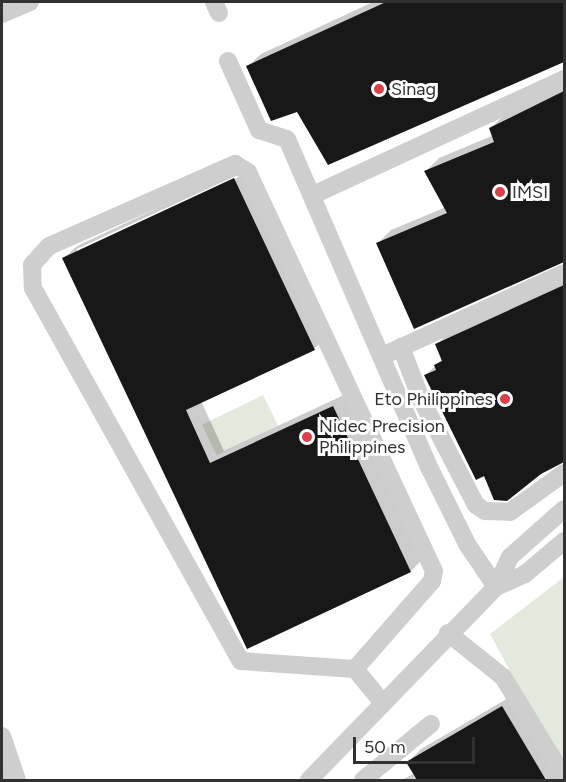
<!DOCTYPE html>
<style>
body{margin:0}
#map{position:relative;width:566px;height:782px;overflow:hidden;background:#fff;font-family:Figtree,sans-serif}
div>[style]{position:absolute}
.green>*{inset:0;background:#e3e9dd;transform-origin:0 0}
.shadow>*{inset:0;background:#0003}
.building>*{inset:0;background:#181818}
.minor>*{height:18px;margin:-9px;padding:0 9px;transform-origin:9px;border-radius:9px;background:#cecece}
.dots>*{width:16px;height:16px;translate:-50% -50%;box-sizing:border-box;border:3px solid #fff;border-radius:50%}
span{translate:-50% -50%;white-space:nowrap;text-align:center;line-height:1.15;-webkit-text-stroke:6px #fff;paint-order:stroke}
.poi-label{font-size:18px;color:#313131}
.left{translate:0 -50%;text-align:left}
.right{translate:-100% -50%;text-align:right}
.frame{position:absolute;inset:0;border:3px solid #313131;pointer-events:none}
.scale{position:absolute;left:353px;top:737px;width:122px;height:27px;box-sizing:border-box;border:3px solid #313131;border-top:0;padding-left:8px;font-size:18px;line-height:21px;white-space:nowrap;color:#313131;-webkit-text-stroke:4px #fff;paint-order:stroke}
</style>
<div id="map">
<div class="green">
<div style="left:263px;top:395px;width:34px;height:68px;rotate:64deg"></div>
<div style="clip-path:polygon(564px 577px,564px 772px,490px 634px)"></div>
</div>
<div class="shadow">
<div style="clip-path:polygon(373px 2px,564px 2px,564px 60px,329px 163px,297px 110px,247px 67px,261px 54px)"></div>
<div style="clip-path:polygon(564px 86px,564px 260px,415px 327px,378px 243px,391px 230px,446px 207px,426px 171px,439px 158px,494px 135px,491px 128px,504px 115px)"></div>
<div style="clip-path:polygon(evenodd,247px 166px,327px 336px,314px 349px,201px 401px,224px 451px,346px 394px,424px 558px,411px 571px,248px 647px,63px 259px,77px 246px,247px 166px,240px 174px,241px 176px,77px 253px,77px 249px,240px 174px)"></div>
<div style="clip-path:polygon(564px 279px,564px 462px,540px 472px,476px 478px,426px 375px,443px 358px,437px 345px,450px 331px)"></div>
<div style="clip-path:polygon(515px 694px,564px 780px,402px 780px,415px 773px,408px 762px,421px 749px)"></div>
<div style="clip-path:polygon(2px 730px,18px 780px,2px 780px)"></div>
</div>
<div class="building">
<div style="clip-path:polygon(386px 2px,564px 2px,564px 62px,328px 165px,297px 112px,271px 121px,246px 66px)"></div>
<div style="clip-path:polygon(564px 91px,564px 262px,414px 329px,376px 243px,447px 213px,424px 171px,494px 142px,489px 128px)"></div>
<div style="clip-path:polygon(234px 178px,315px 350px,186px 410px,210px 463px,333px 406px,411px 572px,247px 649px,62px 258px)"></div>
<div style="clip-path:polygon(564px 285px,564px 462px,541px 474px,507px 501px,494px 500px,484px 476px,476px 480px,424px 375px,436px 370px,434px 365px,442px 361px,435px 344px)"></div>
<div style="clip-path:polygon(502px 706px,546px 780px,417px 780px,406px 762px)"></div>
</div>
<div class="minor">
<div style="left:214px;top:2px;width:12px;rotate:66deg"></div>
<div style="left:2px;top:14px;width:30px;rotate:-23deg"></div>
<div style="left:228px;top:61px;width:76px;rotate:65.8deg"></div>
<div style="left:259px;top:130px;width:29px;rotate:18deg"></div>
<div style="left:287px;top:139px;width:360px;rotate:66.6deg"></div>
<div style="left:430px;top:469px;width:84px;rotate:63.7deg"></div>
<div style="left:467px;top:544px;width:52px;rotate:56deg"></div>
<div style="left:313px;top:195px;width:277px;rotate:-24.8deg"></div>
<div style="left:401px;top:347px;width:56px;rotate:69deg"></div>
<div style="left:421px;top:399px;width:119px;rotate:62.6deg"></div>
<div style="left:476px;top:505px;width:11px;rotate:34deg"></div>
<div style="left:485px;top:511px;width:25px;rotate:2deg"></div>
<div style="left:510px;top:512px;width:67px;rotate:-35.8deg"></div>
<div style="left:391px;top:352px;width:190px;rotate:-24.5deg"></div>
<div style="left:496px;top:587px;width:33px;rotate:-65deg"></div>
<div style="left:510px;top:557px;width:72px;rotate:-41.6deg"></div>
<div style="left:448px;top:633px;width:70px;rotate:38.7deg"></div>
<div style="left:503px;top:677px;width:117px;rotate:58.6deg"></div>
<div style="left:355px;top:669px;width:117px;rotate:-48.8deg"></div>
<div style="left:432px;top:581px;width:10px;rotate:-79deg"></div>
<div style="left:434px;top:571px;width:440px;rotate:-115deg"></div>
<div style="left:248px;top:172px;width:15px;rotate:-148deg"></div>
<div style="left:235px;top:164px;width:203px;rotate:156.2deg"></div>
<div style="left:49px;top:246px;width:25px;rotate:132deg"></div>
<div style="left:32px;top:265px;width:23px;rotate:88deg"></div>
<div style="left:33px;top:288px;width:427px;rotate:60.9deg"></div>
<div style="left:241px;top:661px;width:114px;rotate:4deg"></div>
<div style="left:355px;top:669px;width:44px;rotate:50.5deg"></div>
<div style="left:2px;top:736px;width:46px;rotate:71.2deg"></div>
<div style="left:309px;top:780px;width:269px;rotate:-45.9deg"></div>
<div style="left:496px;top:587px;width:32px;rotate:-24deg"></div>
<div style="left:525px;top:574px;width:51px;rotate:-40.2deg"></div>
<div style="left:363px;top:780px;width:88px;rotate:-39.5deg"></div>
</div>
<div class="dots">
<div style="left:379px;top:89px;background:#db3f49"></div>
<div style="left:500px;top:192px;background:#db3f49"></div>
<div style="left:505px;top:399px;background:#db3f49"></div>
<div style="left:307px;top:437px;background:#db3f49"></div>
</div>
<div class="poi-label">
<span class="left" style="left:391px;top:89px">Sinag</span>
<span class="left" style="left:512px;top:192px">IMSI</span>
<span class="right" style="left:493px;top:399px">Eto Philippines</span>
<span class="left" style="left:319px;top:437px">Nidec Precision<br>Philippines</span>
</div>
<div class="frame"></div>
<div class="scale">50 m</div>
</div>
